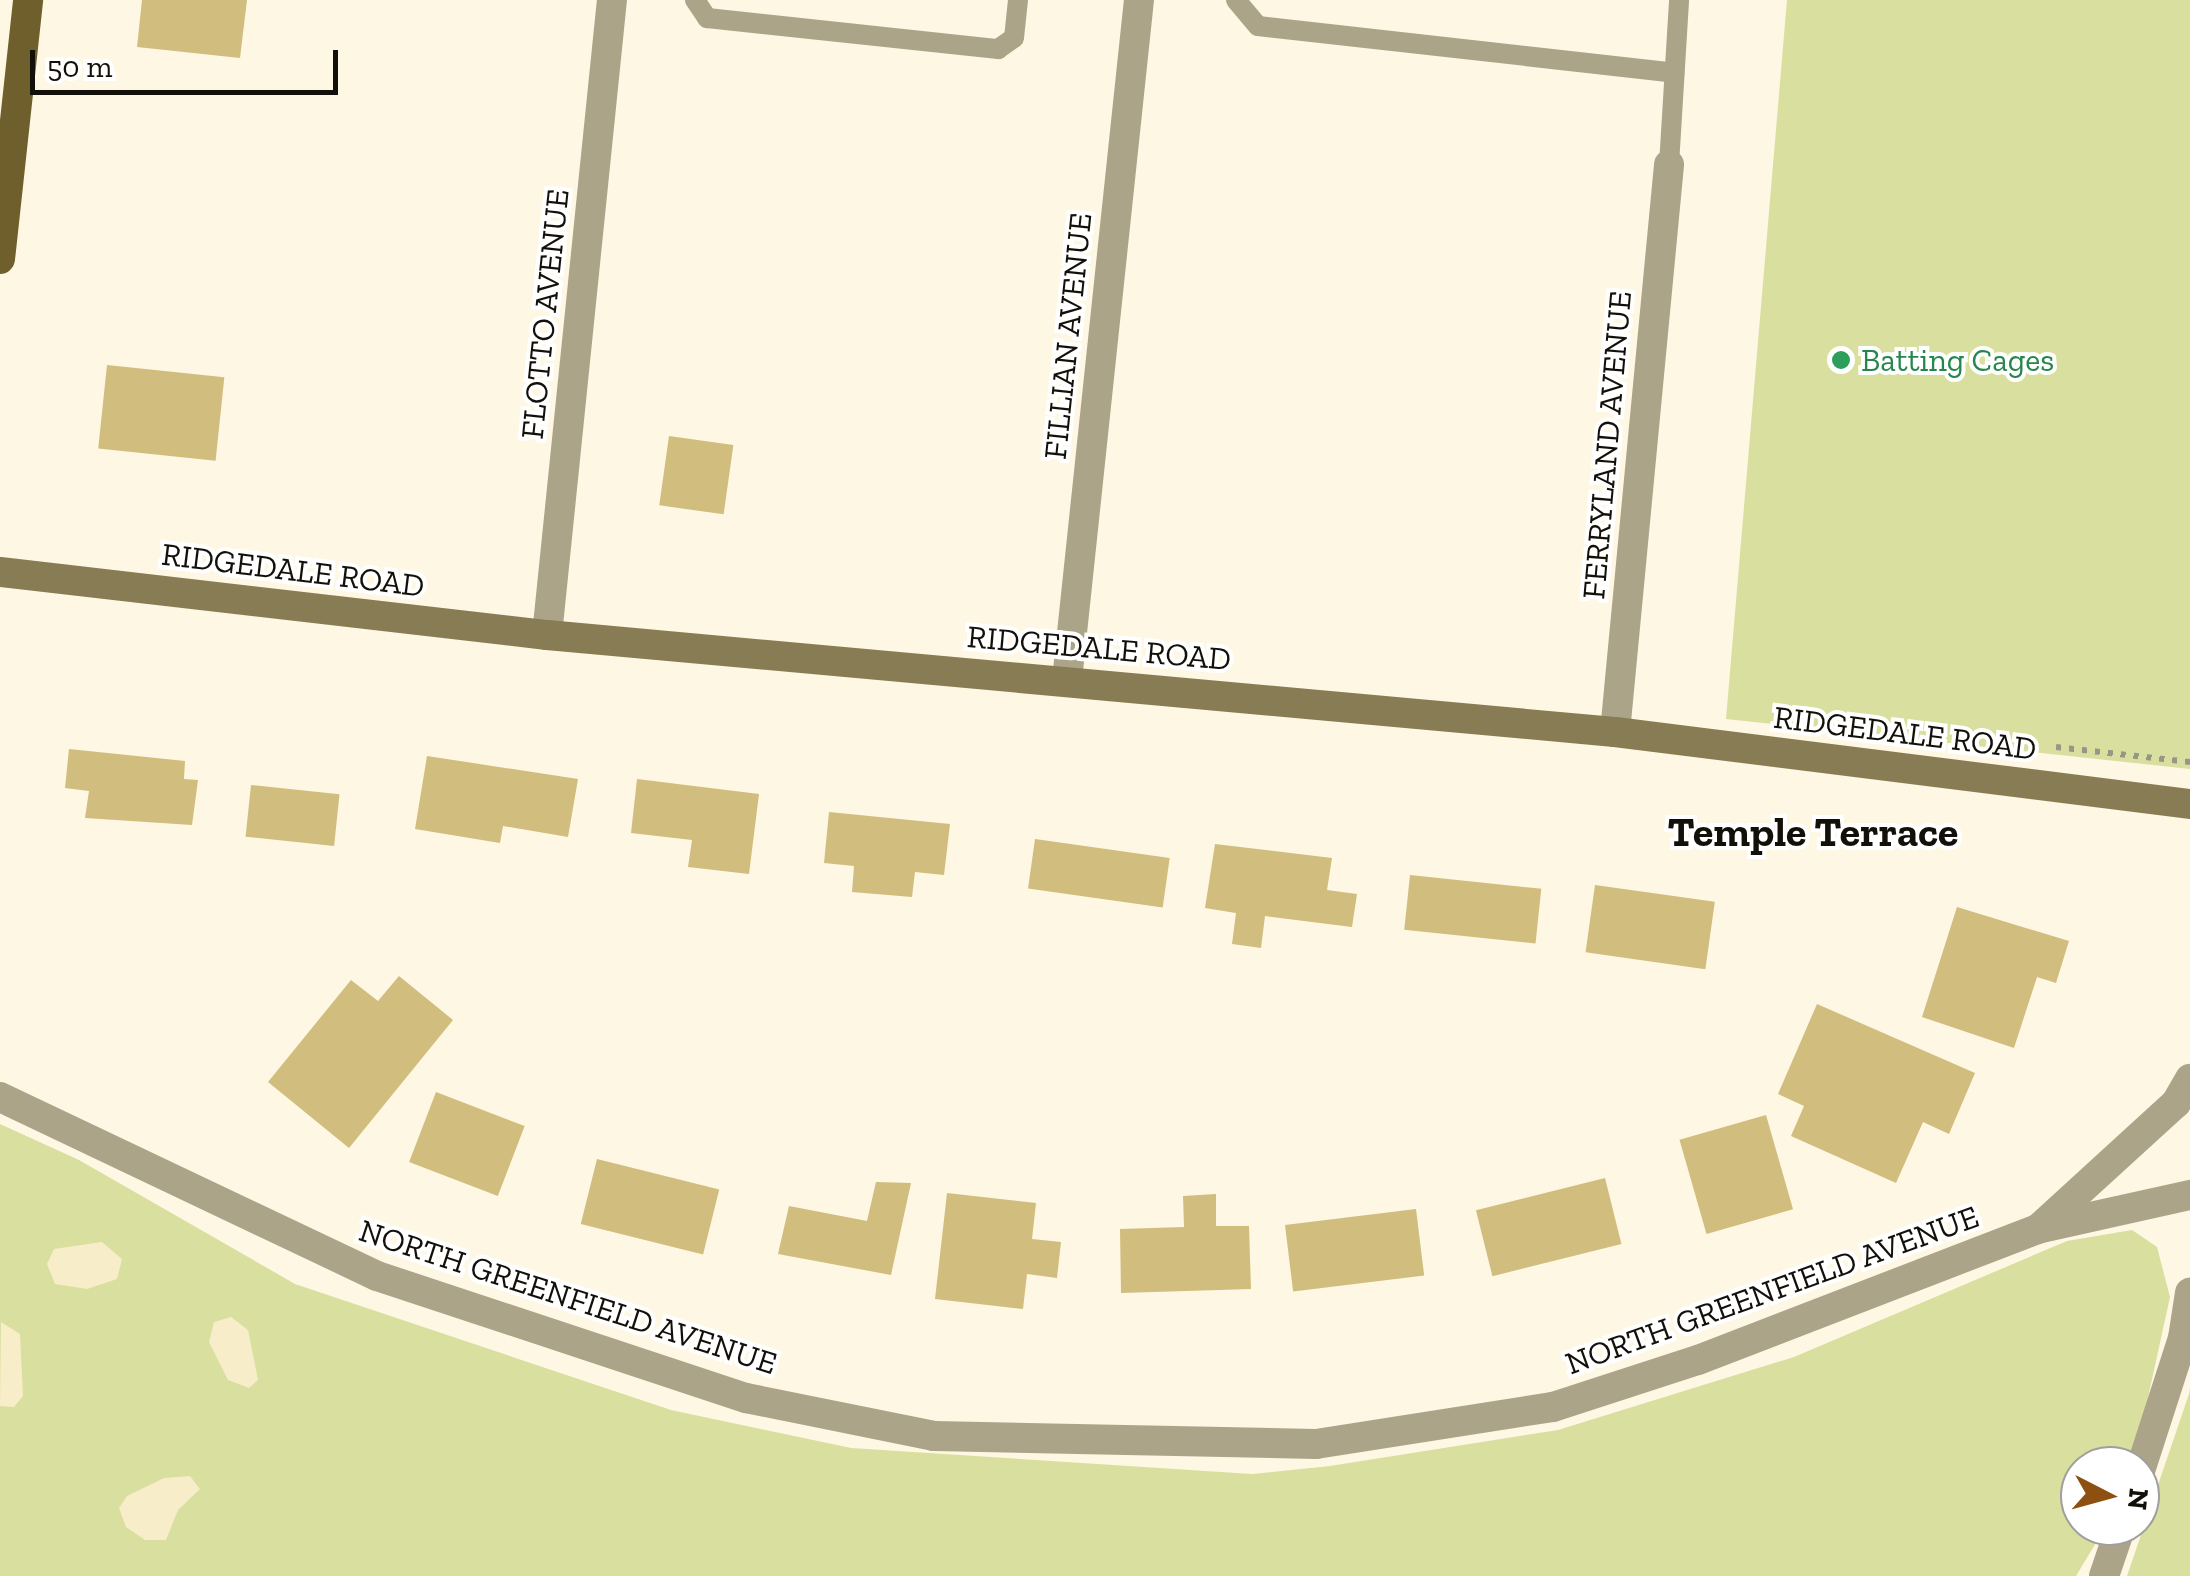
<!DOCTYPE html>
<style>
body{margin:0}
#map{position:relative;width:2190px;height:1576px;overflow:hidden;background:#fef7e3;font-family:"Zilla Slab",serif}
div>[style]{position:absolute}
.green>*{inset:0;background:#d9df9e}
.sand>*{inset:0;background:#f7edc8}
.building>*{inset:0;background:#d1bd7d;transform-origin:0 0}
.path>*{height:6px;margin-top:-3px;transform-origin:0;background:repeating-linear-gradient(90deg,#9a9587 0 5px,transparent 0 13px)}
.lane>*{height:20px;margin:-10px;padding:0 10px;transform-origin:10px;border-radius:10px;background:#aca489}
.street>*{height:30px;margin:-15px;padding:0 15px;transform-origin:15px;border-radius:15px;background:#aca489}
.secondary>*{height:30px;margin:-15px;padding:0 15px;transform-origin:15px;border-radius:15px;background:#887c54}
.primary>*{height:30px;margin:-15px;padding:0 15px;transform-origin:15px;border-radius:15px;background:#6f5f2c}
.dots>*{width:28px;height:28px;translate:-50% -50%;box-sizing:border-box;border:5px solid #fff;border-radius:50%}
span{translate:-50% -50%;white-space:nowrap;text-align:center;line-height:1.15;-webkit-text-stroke:8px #fff;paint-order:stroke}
.street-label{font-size:32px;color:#121009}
.leisure-label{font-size:32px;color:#27864d}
.left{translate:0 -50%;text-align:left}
.district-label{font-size:42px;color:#121009;font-weight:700}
.north{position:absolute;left:2060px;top:1446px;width:100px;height:100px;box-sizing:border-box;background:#fff;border:2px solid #a09f9d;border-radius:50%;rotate:96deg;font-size:28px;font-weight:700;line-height:40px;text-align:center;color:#121009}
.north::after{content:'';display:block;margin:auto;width:35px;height:45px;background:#8d5010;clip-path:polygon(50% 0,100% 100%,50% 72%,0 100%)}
.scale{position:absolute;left:30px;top:50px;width:308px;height:45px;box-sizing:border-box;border:5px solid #121009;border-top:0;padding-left:12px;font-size:30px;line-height:35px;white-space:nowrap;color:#121009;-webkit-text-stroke:8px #fff;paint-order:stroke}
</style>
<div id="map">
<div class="green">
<div style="clip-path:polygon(1787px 0,2190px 0,2190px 769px,1726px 719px)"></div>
<div style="clip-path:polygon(0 1124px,79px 1160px,295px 1284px,671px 1410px,851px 1448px,1252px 1474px,1330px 1466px,1558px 1430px,1794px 1357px,2067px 1241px,2132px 1230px,2157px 1247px,2170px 1297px,2133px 1466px,2080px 1466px,2080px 1526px,2106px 1526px,2076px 1576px,0 1576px)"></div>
<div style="clip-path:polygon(2190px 1388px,2190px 1576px,2127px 1576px,2189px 1394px)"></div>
</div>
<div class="sand">
<div style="clip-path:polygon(102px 1242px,122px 1259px,117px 1279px,87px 1289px,55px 1284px,47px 1264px,54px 1249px)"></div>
<div style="clip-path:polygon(231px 1317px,248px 1330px,258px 1380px,249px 1388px,228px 1380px,209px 1342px,214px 1322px)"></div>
<div style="clip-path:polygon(1px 1322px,20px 1334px,23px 1396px,14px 1407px,0 1406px)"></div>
<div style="clip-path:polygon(190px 1476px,200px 1489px,178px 1510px,166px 1540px,145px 1540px,126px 1527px,119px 1508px,127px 1496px,164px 1478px)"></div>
</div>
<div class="building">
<div style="clip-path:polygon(142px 0,247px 0,240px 58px,137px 47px)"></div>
<div style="left:107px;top:365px;width:118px;height:84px;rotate:6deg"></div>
<div style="left:669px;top:436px;width:65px;height:70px;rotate:8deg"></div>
<div style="clip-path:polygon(69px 749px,185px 761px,184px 779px,198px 780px,192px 825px,85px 818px,89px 791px,65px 788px)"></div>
<div style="clip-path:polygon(427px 756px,578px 779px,568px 837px,503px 826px,500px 843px,415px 829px)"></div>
<div style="clip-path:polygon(637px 779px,759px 794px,749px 874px,688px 867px,692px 840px,631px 833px)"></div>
<div style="left:251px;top:785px;width:89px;height:52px;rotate:6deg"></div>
<div style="clip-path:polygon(829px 812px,950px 824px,944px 875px,915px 872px,912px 897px,852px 892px,854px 866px,824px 863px)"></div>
<div style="left:1035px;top:839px;width:136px;height:50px;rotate:8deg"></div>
<div style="clip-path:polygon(1215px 844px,1332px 858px,1327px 890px,1357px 894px,1352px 927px,1265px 916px,1261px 948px,1232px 944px,1236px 913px,1205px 908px)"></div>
<div style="left:1410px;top:875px;width:132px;height:55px;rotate:6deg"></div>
<div style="left:1595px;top:885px;width:121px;height:68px;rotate:8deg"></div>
<div style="clip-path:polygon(1957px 907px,2069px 941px,2056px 983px,2037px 977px,2014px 1048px,1922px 1017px)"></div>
<div style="clip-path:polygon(399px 976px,453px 1020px,349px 1148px,268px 1082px,351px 980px,378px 1001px)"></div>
<div style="clip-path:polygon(1817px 1004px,1975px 1073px,1949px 1134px,1923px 1122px,1896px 1183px,1791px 1136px,1804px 1106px,1778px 1094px)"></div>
<div style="left:436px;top:1092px;width:95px;height:75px;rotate:21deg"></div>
<div style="left:1766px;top:1115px;width:98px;height:90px;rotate:74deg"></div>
<div style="left:597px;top:1159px;width:126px;height:67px;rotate:14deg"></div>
<div style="left:1605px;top:1178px;width:68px;height:133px;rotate:76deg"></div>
<div style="clip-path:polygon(876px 1182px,911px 1183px,891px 1275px,778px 1254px,789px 1206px,867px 1221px)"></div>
<div style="clip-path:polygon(947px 1193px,1036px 1203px,1032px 1239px,1061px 1242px,1057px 1278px,1027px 1274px,1023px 1309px,935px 1299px)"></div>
<div style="clip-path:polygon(1216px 1194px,1216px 1226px,1249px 1226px,1251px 1289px,1121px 1293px,1120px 1229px,1184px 1227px,1183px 1196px)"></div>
<div style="left:1416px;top:1209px;width:67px;height:132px;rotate:83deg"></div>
</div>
<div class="path">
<div style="left:2056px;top:747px;width:135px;rotate:6.4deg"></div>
</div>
<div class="lane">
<div style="left:695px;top:0;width:22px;rotate:56deg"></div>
<div style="left:707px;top:18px;width:293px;rotate:6.1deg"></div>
<div style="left:998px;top:49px;width:19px;rotate:-35deg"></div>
<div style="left:1014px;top:38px;width:38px;rotate:-84deg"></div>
<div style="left:1236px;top:0;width:34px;rotate:50deg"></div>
<div style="left:1258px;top:26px;width:419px;rotate:6.4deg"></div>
<div style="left:1669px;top:165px;width:165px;rotate:-86.5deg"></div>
</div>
<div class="street">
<div style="left:547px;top:635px;width:638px;rotate:-84.16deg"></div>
<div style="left:1067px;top:680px;width:684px;rotate:-83.96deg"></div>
<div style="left:1615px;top:732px;width:570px;rotate:-84.56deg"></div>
<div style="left:0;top:1097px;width:417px;rotate:25.4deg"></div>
<div style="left:377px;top:1276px;width:389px;rotate:18.3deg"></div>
<div style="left:746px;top:1398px;width:192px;rotate:11.4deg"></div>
<div style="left:934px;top:1436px;width:382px;rotate:1.2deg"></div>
<div style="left:1316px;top:1444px;width:240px;rotate:-8.9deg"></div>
<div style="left:1553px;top:1407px;width:152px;rotate:-18deg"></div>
<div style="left:1698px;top:1360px;width:364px;rotate:-21.1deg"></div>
<div style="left:2038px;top:1229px;width:187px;rotate:-42.4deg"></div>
<div style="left:2176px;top:1103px;width:28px;rotate:-60deg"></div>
<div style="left:2041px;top:1228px;width:153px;rotate:-12.5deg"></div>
<div style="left:2140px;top:1471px;width:140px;rotate:-72.1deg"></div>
<div style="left:2183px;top:1338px;width:46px;rotate:-81.2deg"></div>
<div style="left:2104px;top:1576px;width:53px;rotate:-71.2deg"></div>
</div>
<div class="secondary">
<div style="left:0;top:572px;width:551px;rotate:6.57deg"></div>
<div style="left:547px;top:635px;width:1072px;rotate:5.19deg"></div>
<div style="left:1615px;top:732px;width:579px;rotate:7.14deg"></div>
</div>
<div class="primary">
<div style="left:0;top:259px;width:261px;rotate:-83.8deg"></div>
</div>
<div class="dots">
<div style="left:1841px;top:360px;background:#2e9e5b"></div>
</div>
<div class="street-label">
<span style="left:545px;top:314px;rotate:-84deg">FLOTTO AVENUE</span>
<span style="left:1068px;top:336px;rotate:-84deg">FILLIAN AVENUE</span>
<span style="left:1607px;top:445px;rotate:-85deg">FERRYLAND AVENUE</span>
<span style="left:293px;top:570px;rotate:7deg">RIDGEDALE ROAD</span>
<span style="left:1099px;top:648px;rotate:5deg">RIDGEDALE ROAD</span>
<span style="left:1905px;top:733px;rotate:7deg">RIDGEDALE ROAD</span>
<span style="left:1772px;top:1290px;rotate:-20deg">NORTH GREENFIELD AVENUE</span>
<span style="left:568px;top:1297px;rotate:18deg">NORTH GREENFIELD AVENUE</span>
</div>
<div class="leisure-label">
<span class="left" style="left:1861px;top:360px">Batting Cages</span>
</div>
<div class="district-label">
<span style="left:1813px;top:832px">Temple Terrace</span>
</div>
<div class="north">N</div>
<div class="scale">50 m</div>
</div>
